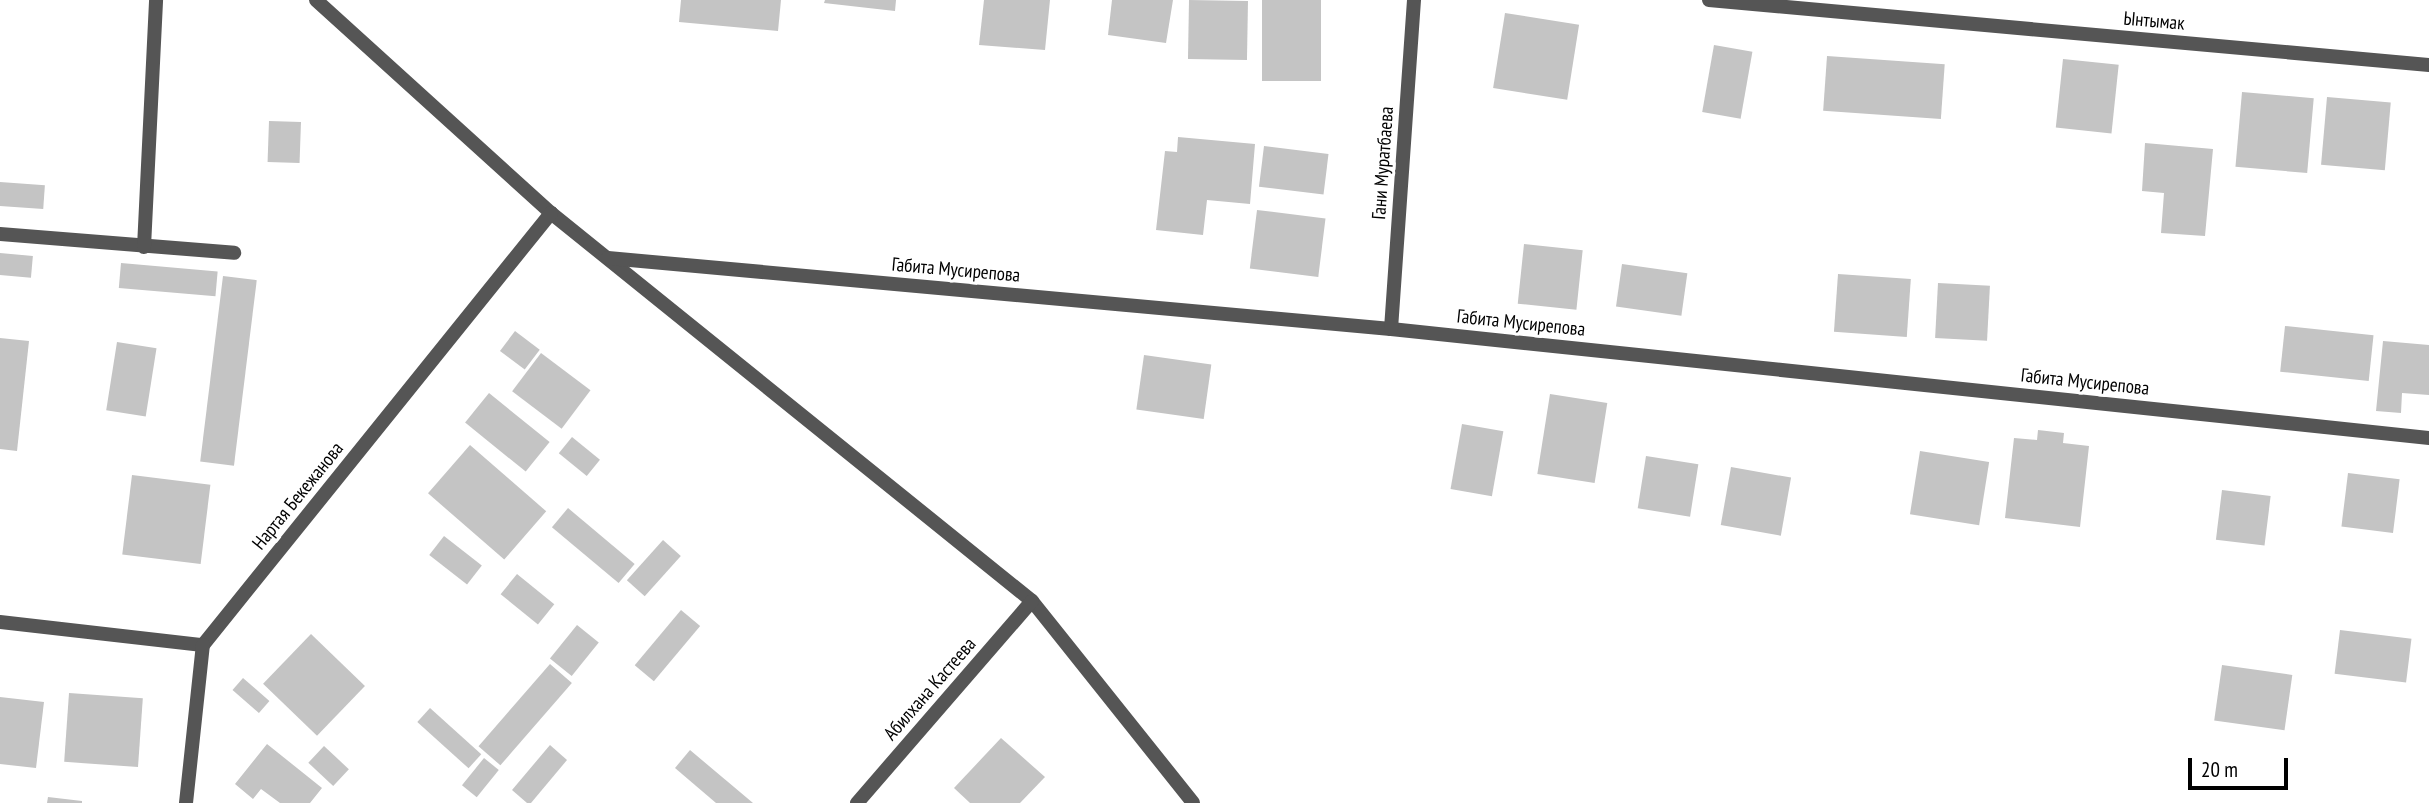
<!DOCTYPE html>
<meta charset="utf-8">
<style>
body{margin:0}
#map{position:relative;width:2429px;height:803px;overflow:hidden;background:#fff;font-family:"PT Sans Narrow",sans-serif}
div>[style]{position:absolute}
.building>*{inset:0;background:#c4c4c4;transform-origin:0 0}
.street>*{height:14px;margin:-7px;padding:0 7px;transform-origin:7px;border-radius:7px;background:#555}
span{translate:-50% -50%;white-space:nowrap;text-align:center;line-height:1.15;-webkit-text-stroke:6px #fff;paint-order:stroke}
.street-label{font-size:19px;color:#000}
.scale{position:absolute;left:2188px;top:758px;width:100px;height:32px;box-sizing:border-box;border:4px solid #000;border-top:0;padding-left:9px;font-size:21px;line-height:24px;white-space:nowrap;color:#000;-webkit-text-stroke:5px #fff;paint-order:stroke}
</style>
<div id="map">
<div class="building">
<div style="clip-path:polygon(681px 0,781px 0,778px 31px,679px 22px)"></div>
<div style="clip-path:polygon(825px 0,896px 0,895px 11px,824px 3px)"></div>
<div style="clip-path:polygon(984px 0,1050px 0,1045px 50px,979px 45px)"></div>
<div style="clip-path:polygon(1112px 0,1173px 0,1166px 43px,1108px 35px)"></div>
<div style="left:1189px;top:0;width:59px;height:59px;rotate:1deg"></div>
<div style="left:1262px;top:0;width:59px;height:81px"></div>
<div style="left:1505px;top:13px;width:75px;height:76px;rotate:9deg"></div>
<div style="left:1714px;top:45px;width:39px;height:68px;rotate:10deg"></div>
<div style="left:1827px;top:56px;width:118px;height:55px;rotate:4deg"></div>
<div style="left:2063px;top:59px;width:56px;height:69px;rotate:6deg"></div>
<div style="left:2242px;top:92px;width:72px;height:75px;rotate:5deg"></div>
<div style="left:2327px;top:97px;width:64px;height:68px;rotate:5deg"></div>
<div style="left:269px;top:121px;width:32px;height:41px;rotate:2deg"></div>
<div style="clip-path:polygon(1178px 137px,1255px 144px,1250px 204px,1207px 200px,1203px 235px,1156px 230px,1165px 151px,1177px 152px)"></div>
<div style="clip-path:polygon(2145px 143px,2213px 149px,2205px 236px,2161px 233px,2164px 193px,2142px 191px)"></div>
<div style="left:1264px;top:146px;width:65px;height:41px;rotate:7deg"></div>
<div style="left:0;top:182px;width:45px;height:24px;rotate:4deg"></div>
<div style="left:1257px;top:210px;width:69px;height:59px;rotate:7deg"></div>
<div style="left:1524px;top:244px;width:59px;height:60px;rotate:6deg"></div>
<div style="left:0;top:253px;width:33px;height:22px;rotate:5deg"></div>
<div style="left:121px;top:263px;width:97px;height:25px;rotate:5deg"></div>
<div style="left:1622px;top:264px;width:66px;height:43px;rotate:8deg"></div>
<div style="left:1838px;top:274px;width:73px;height:58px;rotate:4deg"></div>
<div style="left:223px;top:276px;width:34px;height:187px;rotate:7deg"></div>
<div style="left:1938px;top:283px;width:52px;height:55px;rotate:3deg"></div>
<div style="left:2285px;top:326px;width:89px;height:46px;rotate:6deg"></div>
<div style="left:515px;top:331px;width:31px;height:25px;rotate:37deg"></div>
<div style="clip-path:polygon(0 338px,29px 341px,17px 451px,0 449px)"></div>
<div style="clip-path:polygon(2383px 341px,2429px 345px,2429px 395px,2402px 393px,2401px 413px,2376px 411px)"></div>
<div style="left:117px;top:342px;width:40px;height:69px;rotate:9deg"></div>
<div style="left:541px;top:353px;width:62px;height:48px;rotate:37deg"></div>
<div style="left:1144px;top:355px;width:68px;height:55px;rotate:8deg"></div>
<div style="left:489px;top:393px;width:78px;height:38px;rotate:39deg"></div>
<div style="left:1550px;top:394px;width:58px;height:81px;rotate:9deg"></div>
<div style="left:1462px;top:424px;width:42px;height:66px;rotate:10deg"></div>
<div style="clip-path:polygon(2038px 430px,2064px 433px,2063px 443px,2089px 446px,2080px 527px,2005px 518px,2014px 438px,2037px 440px)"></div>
<div style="left:572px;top:437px;width:36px;height:21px;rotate:39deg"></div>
<div style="left:470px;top:445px;width:101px;height:64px;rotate:41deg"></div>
<div style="left:1920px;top:451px;width:70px;height:64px;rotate:9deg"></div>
<div style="left:1646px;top:456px;width:53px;height:53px;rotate:9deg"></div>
<div style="left:1731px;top:467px;width:61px;height:59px;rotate:10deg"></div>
<div style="left:2348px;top:473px;width:52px;height:54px;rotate:7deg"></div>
<div style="left:132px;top:475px;width:79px;height:80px;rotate:7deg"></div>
<div style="left:2222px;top:490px;width:49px;height:50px;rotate:7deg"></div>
<div style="left:568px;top:508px;width:87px;height:25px;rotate:40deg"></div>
<div style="left:444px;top:536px;width:48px;height:24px;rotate:38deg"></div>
<div style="left:663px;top:540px;width:24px;height:54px;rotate:42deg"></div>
<div style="left:517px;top:574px;width:48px;height:26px;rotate:39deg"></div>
<div style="left:681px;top:610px;width:25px;height:72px;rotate:40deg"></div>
<div style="left:577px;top:625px;width:28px;height:43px;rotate:39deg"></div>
<div style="left:2340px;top:630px;width:72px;height:44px;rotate:7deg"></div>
<div style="left:311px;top:634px;width:75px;height:69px;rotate:44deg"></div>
<div style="left:550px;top:664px;width:29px;height:109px;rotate:41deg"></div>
<div style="left:2222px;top:665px;width:71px;height:56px;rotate:8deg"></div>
<div style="left:243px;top:678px;width:35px;height:16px;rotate:41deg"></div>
<div style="left:69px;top:693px;width:74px;height:69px;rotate:4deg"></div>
<div style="clip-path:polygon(0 697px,44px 702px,36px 768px,0 764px)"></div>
<div style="left:430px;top:708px;width:69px;height:19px;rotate:42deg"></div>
<div style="clip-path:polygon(1001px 738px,1045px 777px,1020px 803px,970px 803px,954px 788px)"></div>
<div style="clip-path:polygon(267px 744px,322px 788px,310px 803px,280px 803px,261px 789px,253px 799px,235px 784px)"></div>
<div style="clip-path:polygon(550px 745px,567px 760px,531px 803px,527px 803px,512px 790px)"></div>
<div style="left:324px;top:746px;width:34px;height:23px;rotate:43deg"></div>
<div style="clip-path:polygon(690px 750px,753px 803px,716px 803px,675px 768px)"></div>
<div style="left:484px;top:758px;width:19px;height:35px;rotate:39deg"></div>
<div style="clip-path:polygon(48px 797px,82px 801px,82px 803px,47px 803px)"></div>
</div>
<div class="street">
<div style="left:316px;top:0;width:317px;rotate:42.2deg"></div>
<div style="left:551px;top:213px;width:618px;rotate:38.89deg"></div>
<div style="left:1032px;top:601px;width:258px;rotate:51.4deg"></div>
<div style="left:1709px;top:0;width:723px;rotate:5.16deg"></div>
<div style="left:0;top:234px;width:235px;rotate:4.6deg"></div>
<div style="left:144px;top:247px;width:247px;rotate:-87.2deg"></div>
<div style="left:608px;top:258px;width:786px;rotate:5.18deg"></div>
<div style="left:1391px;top:329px;width:1044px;rotate:5.99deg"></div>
<div style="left:1391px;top:329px;width:330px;rotate:-86deg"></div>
<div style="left:0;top:622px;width:204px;rotate:6.5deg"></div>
<div style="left:203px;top:645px;width:555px;rotate:-51.15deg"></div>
<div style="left:186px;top:803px;width:159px;rotate:-83.9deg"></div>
<div style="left:857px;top:803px;width:267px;rotate:-49.1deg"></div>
</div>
<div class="street-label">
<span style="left:2154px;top:21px;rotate:5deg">Ынтымак</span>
<span style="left:1383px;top:163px;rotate:-86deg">Гани Муратбаева</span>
<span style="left:956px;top:270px;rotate:5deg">Габита Мусирепова</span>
<span style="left:1521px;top:323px;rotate:6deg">Габита Мусирепова</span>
<span style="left:2085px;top:382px;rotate:6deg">Габита Мусирепова</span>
<span style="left:298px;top:496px;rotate:-51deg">Нартая Бекежанова</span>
<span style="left:930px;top:689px;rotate:-49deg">Абилхана Кастеева</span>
</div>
<div class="scale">20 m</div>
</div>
